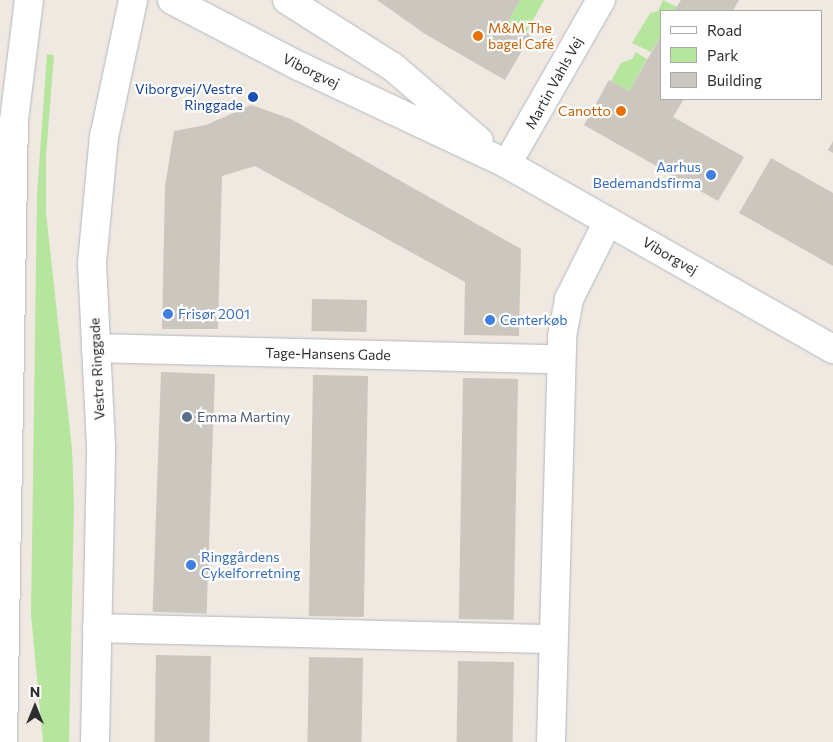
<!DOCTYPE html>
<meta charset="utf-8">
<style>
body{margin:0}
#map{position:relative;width:833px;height:742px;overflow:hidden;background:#efe9e1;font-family:Commissioner,sans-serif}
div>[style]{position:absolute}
.green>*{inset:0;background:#b6e59e}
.building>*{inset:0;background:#cbc7bf;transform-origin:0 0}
.roads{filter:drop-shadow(0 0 1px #b4b7c1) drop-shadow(0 0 1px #b4b7c1)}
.street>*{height:28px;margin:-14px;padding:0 14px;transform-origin:14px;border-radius:14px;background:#fff}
.secondary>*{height:28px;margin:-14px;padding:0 14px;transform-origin:14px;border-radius:14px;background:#fff}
.dots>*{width:14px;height:14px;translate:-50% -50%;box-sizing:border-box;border:2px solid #fff;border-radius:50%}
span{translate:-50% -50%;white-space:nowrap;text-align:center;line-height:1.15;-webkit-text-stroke:4.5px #fff;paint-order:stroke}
.food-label{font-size:14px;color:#c56008}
.left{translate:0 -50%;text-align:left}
.right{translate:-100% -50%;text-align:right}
.street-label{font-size:14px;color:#2e2e2e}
.transit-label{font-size:14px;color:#164399}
.shop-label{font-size:14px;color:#366cbe}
.service-label{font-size:14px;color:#4e5e75}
.legend{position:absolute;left:660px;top:10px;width:162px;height:90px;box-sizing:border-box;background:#fff;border:1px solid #ababab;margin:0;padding:6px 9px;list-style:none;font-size:15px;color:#2e2e2e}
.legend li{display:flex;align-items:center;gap:10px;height:25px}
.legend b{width:25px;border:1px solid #ababab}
.north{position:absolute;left:10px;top:682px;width:50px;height:50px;-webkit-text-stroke:4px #fff;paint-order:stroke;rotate:0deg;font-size:14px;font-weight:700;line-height:20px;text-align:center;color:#2e2e2e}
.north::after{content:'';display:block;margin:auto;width:18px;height:22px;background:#2e2e2e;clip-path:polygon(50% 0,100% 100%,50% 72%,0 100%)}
</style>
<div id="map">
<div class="green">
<div style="clip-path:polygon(520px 0,544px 0,526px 33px,507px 23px)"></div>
<div style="clip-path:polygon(663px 0,677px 7px,674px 11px,662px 11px,662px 34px,651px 52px,632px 43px,650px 13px,658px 11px)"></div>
<div style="clip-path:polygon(636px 52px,647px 59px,629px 91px,611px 81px,621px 63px,632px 59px)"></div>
<div style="clip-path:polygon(47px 54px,54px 55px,46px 156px,46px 213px,72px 449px,74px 504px,69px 742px,43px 742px,31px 615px,37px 195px)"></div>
</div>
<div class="building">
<div style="clip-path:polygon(377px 0,520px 0,507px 23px,531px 35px,505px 80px,425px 34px)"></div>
<div style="clip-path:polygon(681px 0,739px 0,733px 11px,674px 11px)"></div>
<div style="clip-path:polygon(662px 34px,662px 99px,684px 99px,673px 117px,744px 157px,718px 201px,584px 125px,609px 80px,629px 91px)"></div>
<div style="clip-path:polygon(251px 105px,291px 119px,521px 249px,519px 336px,464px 335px,465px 282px,255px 166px,222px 176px,218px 329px,162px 329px,165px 186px,174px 131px,206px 125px)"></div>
<div style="clip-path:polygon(833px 141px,833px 153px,828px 150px)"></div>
<div style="clip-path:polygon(771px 158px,833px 193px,833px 266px,739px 213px)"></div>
<div style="left:312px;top:299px;width:55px;height:32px;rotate:1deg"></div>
<div style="left:161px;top:372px;width:54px;height:240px;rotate:2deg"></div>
<div style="left:313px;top:375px;width:55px;height:241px;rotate:1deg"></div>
<div style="left:463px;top:378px;width:55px;height:241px;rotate:1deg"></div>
<div style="left:156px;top:655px;width:55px;height:87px;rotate:1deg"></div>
<div style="left:309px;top:657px;width:54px;height:85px;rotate:1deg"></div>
<div style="left:458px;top:661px;width:56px;height:81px;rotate:1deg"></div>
</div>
<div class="roads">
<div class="street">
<div style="left:507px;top:164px;width:189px;rotate:-60.2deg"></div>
<div style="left:96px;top:348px;width:465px;rotate:1.4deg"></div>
<div style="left:97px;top:628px;width:456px;rotate:1.4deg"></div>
<div style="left:551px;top:742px;width:406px;rotate:-88.4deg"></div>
<div style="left:562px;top:336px;width:38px;rotate:-79deg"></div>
<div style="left:569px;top:299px;width:87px;rotate:-63.4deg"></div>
</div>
<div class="secondary">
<div style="left:172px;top:0;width:143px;rotate:27.5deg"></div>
<div style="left:299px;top:66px;width:230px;rotate:25.2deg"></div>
<div style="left:507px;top:164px;width:375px;rotate:29.6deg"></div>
<div style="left:287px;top:0;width:125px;rotate:32.3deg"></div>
<div style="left:393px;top:67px;width:113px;rotate:40.7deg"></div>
<div style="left:3px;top:742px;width:622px;rotate:-88.99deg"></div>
<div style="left:14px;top:120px;width:121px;rotate:-82.9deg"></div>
<div style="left:95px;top:742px;width:295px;rotate:-88.8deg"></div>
<div style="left:101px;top:447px;width:184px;rotate:-92.8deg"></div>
<div style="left:92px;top:263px;width:127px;rotate:-84.6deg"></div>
<div style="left:104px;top:137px;width:140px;rotate:-78deg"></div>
</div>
</div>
<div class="dots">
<div style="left:478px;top:36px;background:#e8710a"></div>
<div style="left:253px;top:97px;background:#1a4fb4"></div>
<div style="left:621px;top:111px;background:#e8710a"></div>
<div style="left:711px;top:175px;background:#3f7fe0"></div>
<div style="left:168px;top:314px;background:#3f7fe0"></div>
<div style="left:490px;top:320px;background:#3f7fe0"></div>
<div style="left:187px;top:417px;background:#5c6f8a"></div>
<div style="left:191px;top:565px;background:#3f7fe0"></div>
</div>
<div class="food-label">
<span class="left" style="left:488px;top:36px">M&amp;M The<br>bagel Café</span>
<span class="right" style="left:611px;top:111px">Canotto</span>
</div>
<div class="street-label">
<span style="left:311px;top:71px;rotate:26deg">Viborgvej</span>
<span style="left:554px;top:83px;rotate:-61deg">Martin Vahls Vej</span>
<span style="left:670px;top:256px;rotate:30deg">Viborgvej</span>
<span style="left:328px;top:354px;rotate:1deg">Tage-Hansens Gade</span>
<span style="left:97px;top:369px;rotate:-93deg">Vestre Ringgade</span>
</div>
<div class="transit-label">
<span class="right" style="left:243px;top:97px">Viborgvej/Vestre<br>Ringgade</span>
</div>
<div class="shop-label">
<span class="right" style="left:701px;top:175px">Aarhus<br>Bedemandsfirma</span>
<span class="left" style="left:178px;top:314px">Frisør 2001</span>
<span class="left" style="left:500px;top:320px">Centerkøb</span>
<span class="left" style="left:201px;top:565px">Ringgårdens<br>Cykelforretning</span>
</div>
<div class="service-label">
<span class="left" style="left:197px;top:417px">Emma Martiny</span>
</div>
<ul class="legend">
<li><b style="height:6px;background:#fff"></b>Road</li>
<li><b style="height:14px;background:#b6e59e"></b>Park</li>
<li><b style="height:14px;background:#cbc7bf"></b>Building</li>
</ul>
<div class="north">N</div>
</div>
